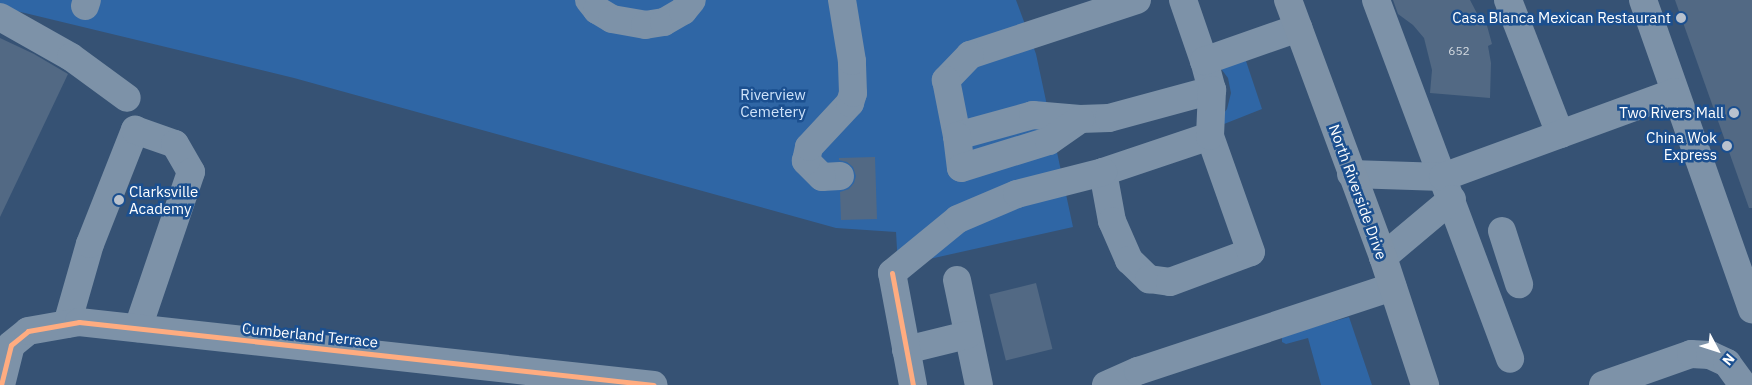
<!DOCTYPE html>
<style>
body{margin:0}
#map{position:relative;width:1752px;height:385px;overflow:hidden;background:#365274;font-family:"IBM Plex Sans",sans-serif}
div>[style]{position:absolute}
.green>*{inset:0;background:#2f66a5}
.building>*{inset:0;background:#526984;transform-origin:0 0}
.minor>*{height:28px;margin:-14px;padding:0 14px;transform-origin:14px;border-radius:14px;background:#7d92a8}
.highway>*{height:28px;margin:-14px;padding:0 14px;transform-origin:14px;border-radius:14px;background:#7e92a7}
.cycleway>*{height:5px;margin:-2.5px;padding:0 2.5px;transform-origin:2.5px;border-radius:2.5px;background:#ffac80}
.dots>*{width:14px;height:14px;translate:-50% -50%;box-sizing:border-box;border:2px solid #1b4f8f;border-radius:50%}
span{translate:-50% -50%;white-space:nowrap;text-align:center;line-height:1.15;-webkit-text-stroke:5px #1b4f8f;paint-order:stroke}
.number-label{font-size:12px;color:#d4dae0}
.number-label span{-webkit-text-stroke-width:0}
.poi-label{font-size:15px;color:#fff}
.right{translate:-100% -50%;text-align:right}
.left{translate:0 -50%;text-align:left}
.park-label{font-size:15px;color:#cfe3fa}
.street-label{font-size:15px;color:#fff}
.north{position:absolute;left:1692px;top:325px;width:50px;height:50px;-webkit-text-stroke:4px #1b4f8f;paint-order:stroke;rotate:130deg;font-size:14px;font-weight:700;line-height:20px;text-align:center;color:#fff}
.north::after{content:'';display:block;margin:auto;width:18px;height:22px;background:#fff;clip-path:polygon(50% 0,100% 100%,50% 72%,0 100%)}
</style>
<div id="map">
<div class="green">
<div style="clip-path:polygon(0 0,1016px 0,1036px 54px,1073px 227px,898px 266px,896px 232px,836px 228px,294px 78px,0 7px)"></div>
<div style="clip-path:polygon(1238px 37px,1262px 109px,1219px 126px,1218px 121px,1227px 109px,1231px 93px,1228px 78px,1219px 66px)"></div>
<div style="clip-path:polygon(1349px 317px,1372px 385px,1321px 385px,1308px 338px,1286px 344px,1282px 342px,1282px 338px,1285px 335px)"></div>
</div>
<div class="building">
<div style="clip-path:polygon(1393px 0,1470px 0,1482px 23px,1486px 22px,1492px 44px,1488px 46px,1491px 63px,1490px 98px,1430px 93px,1432px 70px,1424px 38px,1413px 25px,1398px 14px)"></div>
<div style="clip-path:polygon(1675px 0,1752px 0,1752px 208px,1749px 208px)"></div>
<div style="clip-path:polygon(0 38px,34px 54px,68px 74px,0 217px)"></div>
<div style="clip-path:polygon(875px 157px,877px 219px,841px 220px,840px 192px,849px 189px,854px 183px,856px 176px,853px 167px,847px 162px,839px 160px,839px 158px)"></div>
<div style="left:1036px;top:283px;width:68px;height:48px;rotate:76deg"></div>
</div>
<div class="minor">
<div style="left:589px;top:0;width:13px;rotate:51deg"></div>
<div style="left:597px;top:10px;width:17px;rotate:31deg"></div>
<div style="left:612px;top:19px;width:34px;rotate:10deg"></div>
<div style="left:645px;top:25px;width:19px;rotate:-9deg"></div>
<div style="left:664px;top:22px;width:22px;rotate:-30deg"></div>
<div style="left:683px;top:11px;width:14px;rotate:-51deg"></div>
<div style="left:1137px;top:0;width:176px;rotate:161.8deg"></div>
<div style="left:970px;top:55px;width:35px;rotate:134deg"></div>
<div style="left:946px;top:80px;width:57px;rotate:78.9deg"></div>
<div style="left:957px;top:136px;width:79px;rotate:-15.4deg"></div>
<div style="left:1033px;top:115px;width:47px;rotate:4.9deg"></div>
<div style="left:1080px;top:119px;width:29px;rotate:-2deg"></div>
<div style="left:1109px;top:118px;width:107px;rotate:-15.2deg"></div>
<div style="left:1212px;top:90px;width:30px;rotate:-105deg"></div>
<div style="left:1183px;top:0;width:65px;rotate:71deg"></div>
<div style="left:1204px;top:61px;width:100px;rotate:-19.3deg"></div>
<div style="left:1376px;top:0;width:383px;rotate:69.5deg"></div>
<div style="left:1508px;top:0;width:144px;rotate:68.8deg"></div>
<div style="left:1643px;top:0;width:328px;rotate:70.6deg"></div>
<div style="left:85px;top:6px;width:6px;rotate:-72deg"></div>
<div style="left:0;top:17px;width:81px;rotate:29.4deg"></div>
<div style="left:71px;top:57px;width:69px;rotate:36.2deg"></div>
<div style="left:957px;top:136px;width:32px;rotate:83deg"></div>
<div style="left:961px;top:168px;width:92px;rotate:-17.1deg"></div>
<div style="left:1049px;top:141px;width:38px;rotate:-35deg"></div>
<div style="left:1210px;top:136px;width:113px;rotate:161.4deg"></div>
<div style="left:1103px;top:172px;width:50px;rotate:79.6deg"></div>
<div style="left:1112px;top:221px;width:43px;rotate:66.4deg"></div>
<div style="left:1129px;top:260px;width:28px;rotate:44deg"></div>
<div style="left:1149px;top:279px;width:21px;rotate:8deg"></div>
<div style="left:1170px;top:282px;width:86px;rotate:-20.3deg"></div>
<div style="left:1251px;top:252px;width:123px;rotate:-109.5deg"></div>
<div style="left:1210px;top:136px;width:46px;rotate:-87.5deg"></div>
<div style="left:1351px;top:174px;width:92px;rotate:1.9deg"></div>
<div style="left:1443px;top:177px;width:247px;rotate:-20.1deg"></div>
<div style="left:840px;top:176px;width:18px;rotate:177deg"></div>
<div style="left:822px;top:177px;width:23px;rotate:-135deg"></div>
<div style="left:806px;top:161px;width:14px;rotate:-78deg"></div>
<div style="left:809px;top:147px;width:60px;rotate:-47deg"></div>
<div style="left:850px;top:103px;width:10px;rotate:-73deg"></div>
<div style="left:853px;top:93px;width:32px;rotate:-92deg"></div>
<div style="left:852px;top:61px;width:62px;rotate:-99.3deg"></div>
<div style="left:1502px;top:231px;width:56px;rotate:72.2deg"></div>
<div style="left:1383px;top:257px;width:90px;rotate:-40deg"></div>
<div style="left:957px;top:280px;width:107px;rotate:78.2deg"></div>
<div style="left:67px;top:324px;width:83px;rotate:-74deg"></div>
<div style="left:90px;top:244px;width:123px;rotate:-68.5deg"></div>
<div style="left:135px;top:130px;width:42px;rotate:19.3deg"></div>
<div style="left:175px;top:144px;width:32px;rotate:60deg"></div>
<div style="left:191px;top:172px;width:165px;rotate:108.8deg"></div>
<div style="left:906px;top:350px;width:63px;rotate:-13.8deg"></div>
<div style="left:1px;top:385px;width:41px;rotate:-76deg"></div>
<div style="left:11px;top:345px;width:22px;rotate:-39deg"></div>
<div style="left:28px;top:331px;width:52px;rotate:-10deg"></div>
<div style="left:79px;top:322px;width:578px;rotate:6.25deg"></div>
<div style="left:913px;top:385px;width:114px;rotate:-100.6deg"></div>
<div style="left:892px;top:273px;width:85px;rotate:-39.3deg"></div>
<div style="left:958px;top:219px;width:64px;rotate:-23deg"></div>
<div style="left:1017px;top:194px;width:89px;rotate:-14.3deg"></div>
<div style="left:1106px;top:385px;width:35px;rotate:-24deg"></div>
<div style="left:1138px;top:371px;width:268px;rotate:-18.3deg"></div>
<div style="left:1603px;top:385px;width:93px;rotate:-19.4deg"></div>
<div style="left:1691px;top:354px;width:19px;rotate:3deg"></div>
<div style="left:1710px;top:355px;width:19px;rotate:25deg"></div>
<div style="left:1727px;top:363px;width:27px;rotate:54deg"></div>
</div>
<div class="highway">
<div style="left:1288px;top:0;width:274px;rotate:69.7deg"></div>
<div style="left:1383px;top:257px;width:135px;rotate:71.8deg"></div>
</div>
<div class="cycleway">
<div style="left:892px;top:273px;width:114px;rotate:79.4deg"></div>
<div style="left:1px;top:385px;width:41px;rotate:-76deg"></div>
<div style="left:11px;top:345px;width:22px;rotate:-39deg"></div>
<div style="left:28px;top:331px;width:52px;rotate:-10deg"></div>
<div style="left:79px;top:322px;width:578px;rotate:6.25deg"></div>
</div>
<div class="dots">
<div style="left:1681px;top:18px;background:#b9c2ce"></div>
<div style="left:1734px;top:113px;background:#b9c2ce"></div>
<div style="left:1727px;top:146px;background:#b9c2ce"></div>
<div style="left:119px;top:200px;background:#b9c2ce"></div>
</div>
<div class="number-label">
<span style="left:1459px;top:51px">652</span>
</div>
<div class="poi-label">
<span class="right" style="left:1671px;top:18px">Casa Blanca Mexican Restaurant</span>
<span class="right" style="left:1724px;top:113px">Two Rivers Mall</span>
<span class="right" style="left:1717px;top:146px">China Wok<br>Express</span>
<span class="left" style="left:129px;top:200px">Clarksville<br>Academy</span>
</div>
<div class="park-label">
<span style="left:773px;top:103px">Riverview<br>Cemetery</span>
</div>
<div class="street-label">
<span style="left:1358px;top:192px;rotate:70deg">North Riverside Drive</span>
<span style="left:310px;top:335px;rotate:6deg">Cumberland Terrace</span>
</div>
<div class="north">N</div>
</div>
